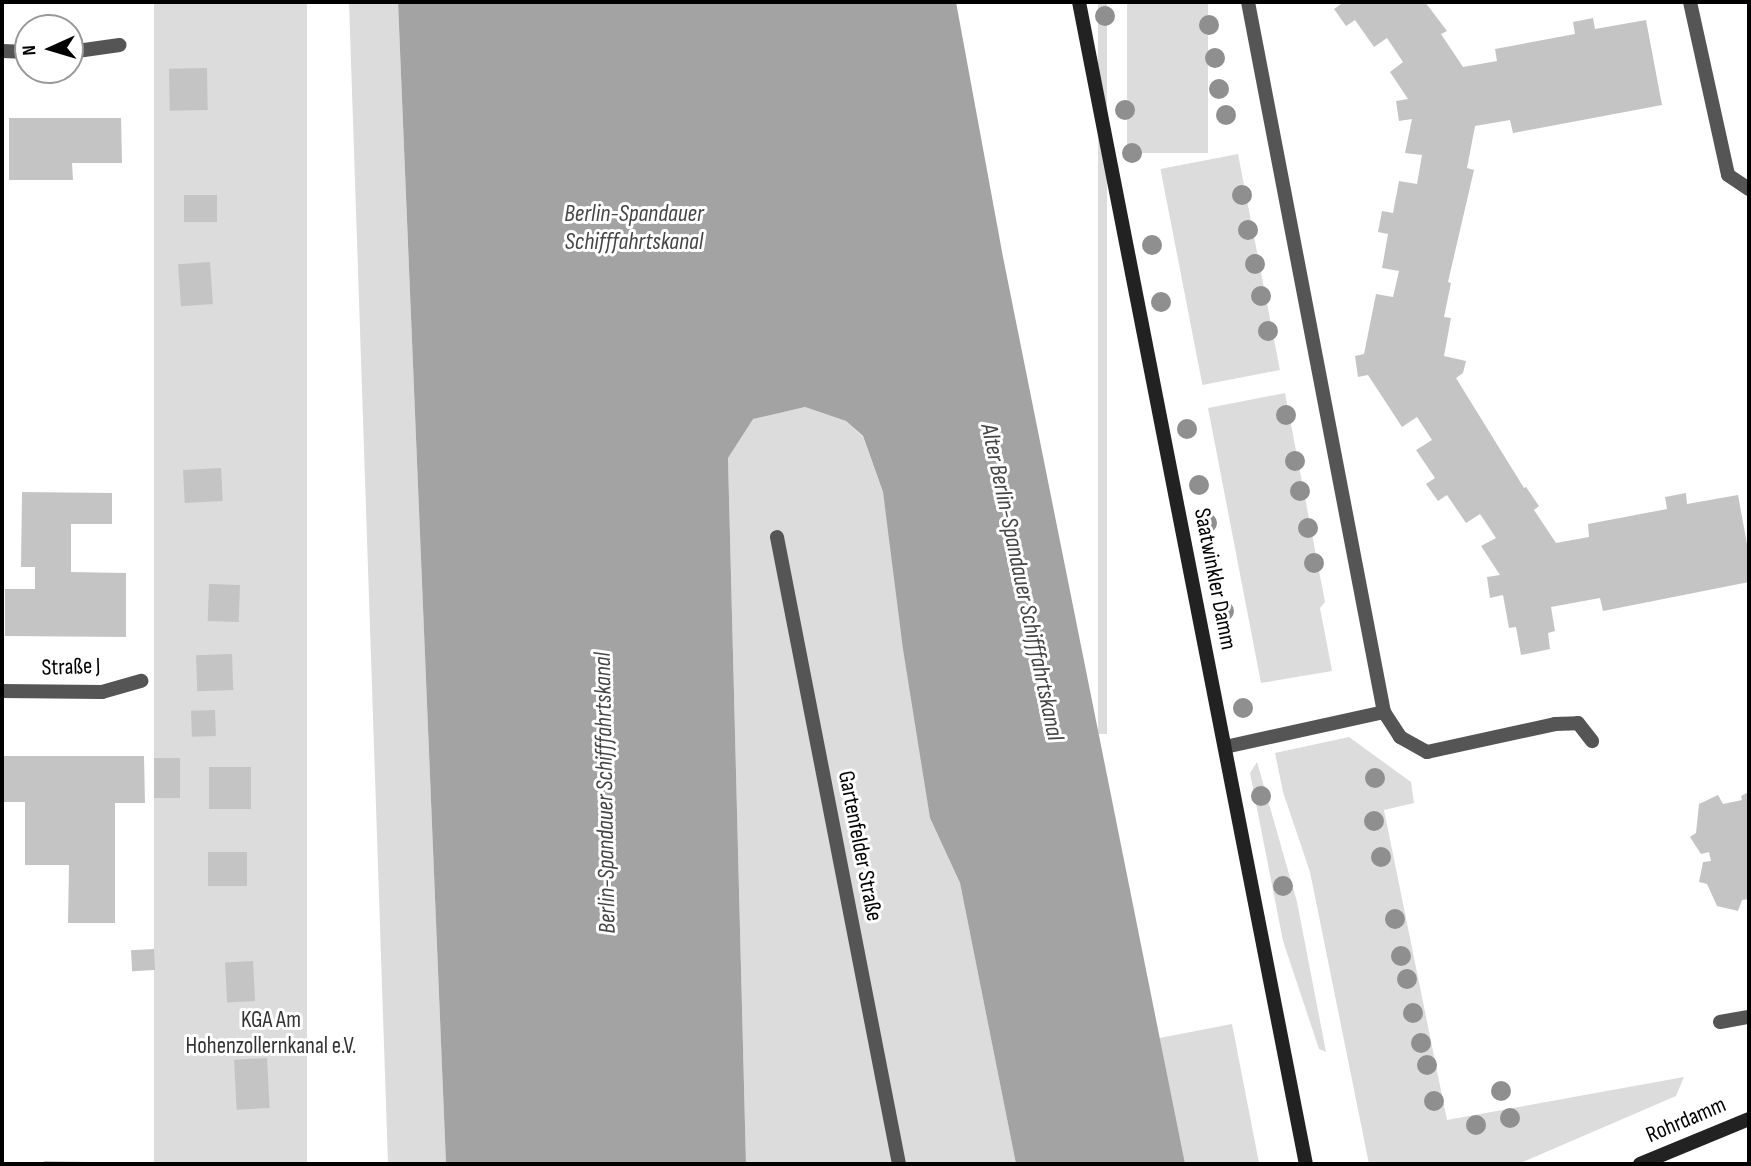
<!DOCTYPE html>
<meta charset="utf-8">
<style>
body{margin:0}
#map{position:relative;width:1751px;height:1166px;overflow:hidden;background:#fff;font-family:"Sofia Sans Condensed",sans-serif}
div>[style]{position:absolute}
.green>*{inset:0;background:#dcdcdc;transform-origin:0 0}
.water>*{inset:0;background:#a3a3a3}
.building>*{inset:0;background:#c4c4c4;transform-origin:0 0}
.lane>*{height:14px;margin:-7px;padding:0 7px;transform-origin:7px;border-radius:7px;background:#555}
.street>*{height:14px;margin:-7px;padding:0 7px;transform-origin:7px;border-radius:7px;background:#555}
.secondary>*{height:14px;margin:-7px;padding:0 7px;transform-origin:7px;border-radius:7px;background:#222}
.trees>*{width:20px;height:20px;margin:-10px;border-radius:50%;background:#8f8f8f}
span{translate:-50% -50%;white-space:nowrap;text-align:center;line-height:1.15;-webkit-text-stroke:6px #fff;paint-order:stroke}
.street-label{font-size:23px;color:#000}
.park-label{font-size:23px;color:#333}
.water-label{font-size:24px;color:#444;font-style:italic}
.frame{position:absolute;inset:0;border:4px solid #000;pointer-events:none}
.north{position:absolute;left:14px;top:14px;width:70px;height:70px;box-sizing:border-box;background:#fff;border:2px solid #999;border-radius:50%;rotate:266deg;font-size:19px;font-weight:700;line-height:28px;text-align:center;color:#000}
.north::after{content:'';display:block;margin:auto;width:24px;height:32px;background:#000;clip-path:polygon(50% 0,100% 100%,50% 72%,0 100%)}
</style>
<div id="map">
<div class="green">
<div style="left:154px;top:2px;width:153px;height:1163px"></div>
<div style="clip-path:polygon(349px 2px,398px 2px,446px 1164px,388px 1164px)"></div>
<div style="left:1098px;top:2px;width:9px;height:732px"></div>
<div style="left:1127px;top:2px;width:81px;height:151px"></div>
<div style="left:1238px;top:154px;width:220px;height:79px;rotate:79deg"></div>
<div style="clip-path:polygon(1285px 393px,1325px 602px,1320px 608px,1332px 671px,1261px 683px,1208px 408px)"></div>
<div style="clip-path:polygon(805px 407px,846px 421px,863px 437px,883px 492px,930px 818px,960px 883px,1016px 1164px,746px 1164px,728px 458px,752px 419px)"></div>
<div style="clip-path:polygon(1349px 737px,1411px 782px,1414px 803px,1384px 810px,1447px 1120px,1684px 1077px,1676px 1096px,1518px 1164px,1369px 1164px,1310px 872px,1283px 792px,1275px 753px)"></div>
<div style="clip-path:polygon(1257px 762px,1297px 902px,1326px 1052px,1319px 1049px,1283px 941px,1250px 773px)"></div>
<div style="left:1232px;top:1024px;width:143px;height:74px;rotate:79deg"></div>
</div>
<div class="water">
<div style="clip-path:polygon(398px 2px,956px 2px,1003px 257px,1185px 1164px,1016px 1164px,960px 883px,930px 818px,903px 649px,883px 492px,863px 436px,846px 421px,805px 407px,753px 419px,728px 458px,746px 1164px,446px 1164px)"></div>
</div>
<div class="building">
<div style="clip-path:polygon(1344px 2px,1425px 2px,1447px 31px,1441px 34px,1463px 67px,1497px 61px,1495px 49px,1575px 34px,1573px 22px,1593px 18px,1595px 29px,1646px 20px,1662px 105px,1513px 133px,1510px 120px,1475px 126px,1467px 168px,1474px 170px,1448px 282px,1451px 283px,1444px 317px,1451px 318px,1444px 356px,1466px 361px,1463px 373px,1456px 378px,1524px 488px,1526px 487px,1539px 506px,1534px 510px,1556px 543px,1589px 537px,1588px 524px,1667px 509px,1665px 497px,1686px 493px,1687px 504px,1738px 495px,1749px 555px,1749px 582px,1603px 611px,1600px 598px,1551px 607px,1555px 631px,1548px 633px,1550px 649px,1521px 655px,1516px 627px,1509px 628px,1503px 595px,1490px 598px,1487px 577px,1500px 575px,1481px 546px,1496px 538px,1480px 514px,1466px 523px,1447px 495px,1438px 501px,1426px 484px,1435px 478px,1416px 450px,1432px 440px,1417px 417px,1402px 427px,1368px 375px,1358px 377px,1355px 356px,1364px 354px,1376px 294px,1393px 297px,1399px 271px,1382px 268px,1388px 234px,1378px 232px,1382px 211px,1393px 213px,1399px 181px,1417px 184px,1422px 155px,1405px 153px,1412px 119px,1399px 121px,1396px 101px,1408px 99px,1390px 72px,1403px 62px,1387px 38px,1374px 47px,1355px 20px,1346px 26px,1334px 9px)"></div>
<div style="left:207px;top:68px;width:42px;height:38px;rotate:89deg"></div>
<div style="clip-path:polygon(9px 118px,121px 118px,122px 163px,72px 163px,73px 180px,9px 180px)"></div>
<div style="left:184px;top:195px;width:33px;height:27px"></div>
<div style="left:210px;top:262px;width:42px;height:32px;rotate:86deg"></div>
<div style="left:221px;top:468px;width:33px;height:38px;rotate:87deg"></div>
<div style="clip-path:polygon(22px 492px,112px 493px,112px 524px,71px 524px,71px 572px,126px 573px,126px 637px,5px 636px,5px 589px,35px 589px,35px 567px,21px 567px)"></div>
<div style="left:209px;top:584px;width:31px;height:37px;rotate:2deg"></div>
<div style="left:232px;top:654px;width:36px;height:36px;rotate:88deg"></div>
<div style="left:215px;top:710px;width:26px;height:24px;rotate:88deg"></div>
<div style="clip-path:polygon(2px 756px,144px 756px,145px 803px,115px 803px,115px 923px,68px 923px,69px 865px,25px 865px,25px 802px,2px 802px)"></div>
<div style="left:154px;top:758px;width:26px;height:40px"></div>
<div style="left:209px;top:767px;width:42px;height:42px"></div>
<div style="clip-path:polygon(1749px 792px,1749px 899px,1742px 900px,1738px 911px,1717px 906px,1707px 884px,1699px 882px,1703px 862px,1711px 861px,1709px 852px,1701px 854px,1690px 837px,1696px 833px,1699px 804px,1718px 795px,1723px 804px,1742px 800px,1741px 796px)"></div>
<div style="left:208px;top:852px;width:39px;height:34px"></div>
<div style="left:154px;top:949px;width:21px;height:23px;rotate:87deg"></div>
<div style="left:253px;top:961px;width:40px;height:28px;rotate:87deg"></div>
<div style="left:267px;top:1058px;width:50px;height:33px;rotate:87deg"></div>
<div style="clip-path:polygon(44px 1161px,92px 1162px,92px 1164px,44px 1164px)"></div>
</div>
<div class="lane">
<div style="left:1248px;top:2px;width:723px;rotate:79.16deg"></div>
<div style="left:1384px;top:712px;width:30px;rotate:57deg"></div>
<div style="left:1400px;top:737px;width:31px;rotate:29deg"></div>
<div style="left:1427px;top:752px;width:131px;rotate:-12.3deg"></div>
<div style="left:1555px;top:724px;width:23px;rotate:-2deg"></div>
<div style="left:1578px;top:723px;width:23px;rotate:52deg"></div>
<div style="left:1690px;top:2px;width:177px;rotate:77.6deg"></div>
<div style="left:1728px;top:175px;width:25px;rotate:34deg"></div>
<div style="left:777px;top:537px;width:639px;rotate:78.99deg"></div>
<div style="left:1225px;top:747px;width:163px;rotate:-12.4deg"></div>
<div style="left:1720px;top:1022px;width:29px;rotate:-10deg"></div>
</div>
<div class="street">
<div style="left:2px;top:51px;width:26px;rotate:2deg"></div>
<div style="left:70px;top:52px;width:50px;rotate:-8deg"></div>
<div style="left:2px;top:691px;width:100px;rotate:0.6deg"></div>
<div style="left:102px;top:692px;width:41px;rotate:-15.8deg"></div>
</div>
<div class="secondary">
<div style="left:1079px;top:2px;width:1184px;rotate:78.95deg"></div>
<div style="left:1640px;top:1164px;width:118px;rotate:-22.4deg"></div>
</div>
<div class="trees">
<div style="left:1105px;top:16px"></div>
<div style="left:1209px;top:25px"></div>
<div style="left:1215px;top:58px"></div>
<div style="left:1219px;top:89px"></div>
<div style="left:1125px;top:110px"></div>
<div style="left:1226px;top:115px"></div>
<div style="left:1132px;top:153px"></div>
<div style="left:1242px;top:195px"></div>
<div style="left:1248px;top:230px"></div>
<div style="left:1152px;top:245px"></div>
<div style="left:1255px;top:264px"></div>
<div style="left:1261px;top:296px"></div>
<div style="left:1161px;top:302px"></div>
<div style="left:1268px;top:331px"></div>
<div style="left:1286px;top:415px"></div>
<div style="left:1187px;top:429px"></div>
<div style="left:1295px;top:461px"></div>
<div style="left:1199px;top:485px"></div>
<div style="left:1300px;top:491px"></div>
<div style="left:1207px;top:523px"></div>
<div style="left:1308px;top:528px"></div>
<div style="left:1314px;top:563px"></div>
<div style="left:1224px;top:611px"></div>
<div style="left:1243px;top:708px"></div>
<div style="left:1375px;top:778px"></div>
<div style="left:1261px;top:796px"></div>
<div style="left:1374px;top:821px"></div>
<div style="left:1381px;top:857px"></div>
<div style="left:1283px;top:886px"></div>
<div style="left:1395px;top:919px"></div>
<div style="left:1401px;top:956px"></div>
<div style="left:1407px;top:979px"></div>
<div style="left:1413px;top:1013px"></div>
<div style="left:1421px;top:1043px"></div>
<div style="left:1427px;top:1065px"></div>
<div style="left:1501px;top:1091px"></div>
<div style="left:1434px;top:1101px"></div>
<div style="left:1510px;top:1118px"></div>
<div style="left:1476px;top:1125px"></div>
</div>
<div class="street-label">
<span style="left:1215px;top:579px;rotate:79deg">Saatwinkler Damm</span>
<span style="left:71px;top:667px;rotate:-2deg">Straße J</span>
<span style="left:860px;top:846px;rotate:79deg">Gartenfelder Straße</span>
<span style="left:1686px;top:1120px;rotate:-23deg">Rohrdamm</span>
</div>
<div class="park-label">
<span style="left:271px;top:1033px">KGA Am<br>Hohenzollernkanal e.V.</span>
</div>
<div class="water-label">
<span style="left:634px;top:228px">Berlin-Spandauer<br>Schifffahrtskanal</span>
<span style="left:1022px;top:582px;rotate:78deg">Alter Berlin-Spandauer Schifffahrtskanal</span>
<span style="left:605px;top:793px;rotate:-91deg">Berlin-Spandauer Schifffahrtskanal</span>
</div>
<div class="frame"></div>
<div class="north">N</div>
</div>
